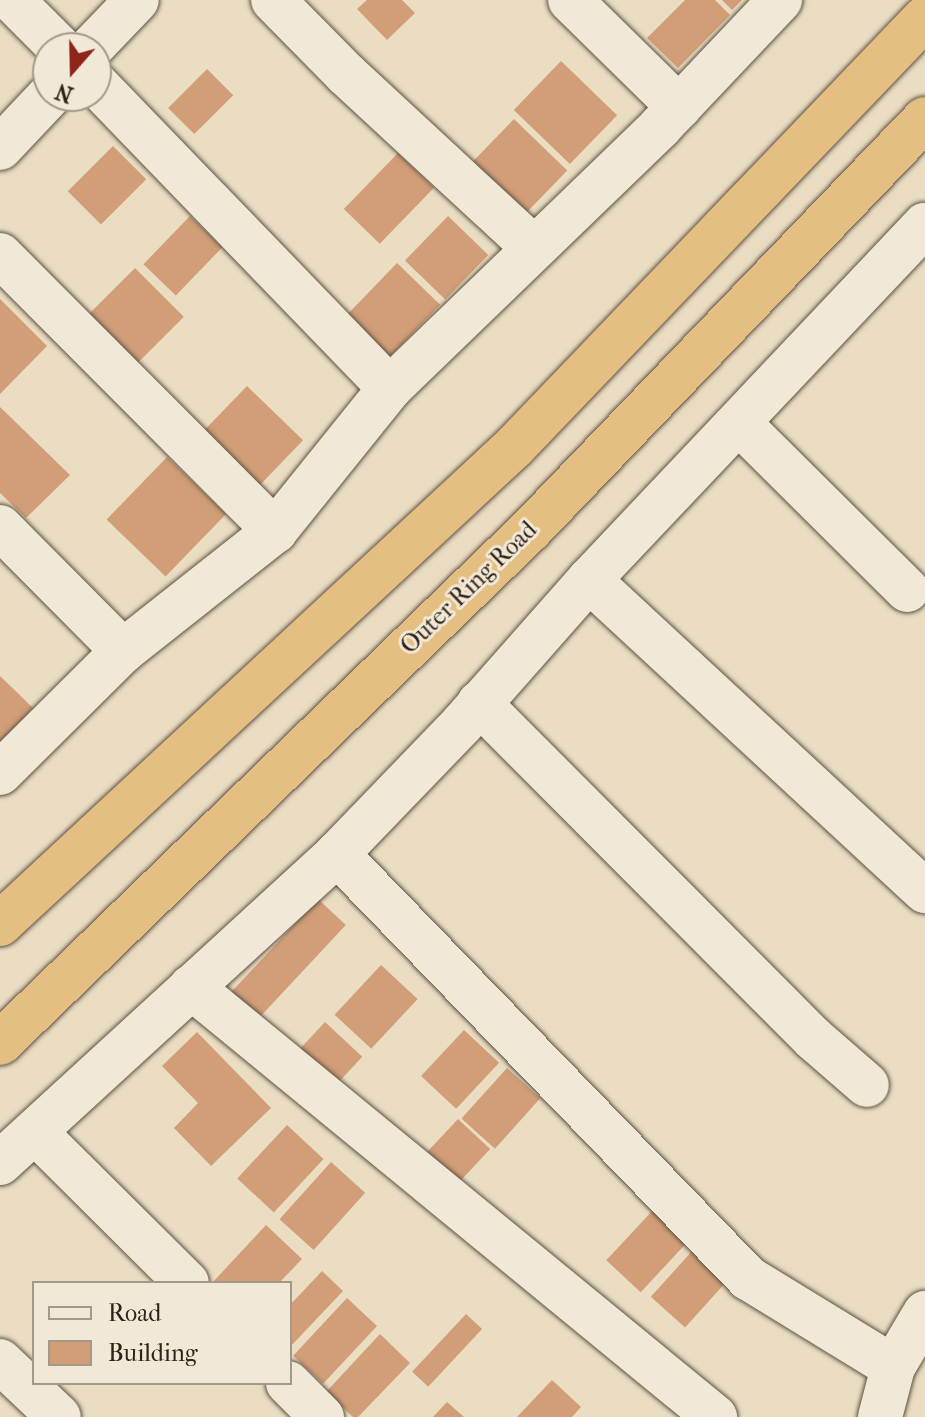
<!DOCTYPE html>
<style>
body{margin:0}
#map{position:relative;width:925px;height:1417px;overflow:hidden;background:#eaddc2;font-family:"IM FELL French Canon",serif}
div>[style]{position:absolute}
.building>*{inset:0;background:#d19e78;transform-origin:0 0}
.roads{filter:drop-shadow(0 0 2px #5e5142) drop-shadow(0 0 2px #5e5142)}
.minor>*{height:44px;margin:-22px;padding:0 22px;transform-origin:22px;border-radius:22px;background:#f1e9d7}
.highway>*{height:44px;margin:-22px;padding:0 22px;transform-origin:22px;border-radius:22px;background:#e5be81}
span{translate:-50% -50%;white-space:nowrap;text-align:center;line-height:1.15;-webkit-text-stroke:6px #f1e9d7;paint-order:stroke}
.street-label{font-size:24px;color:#2f2218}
.legend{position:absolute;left:32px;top:1281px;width:260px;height:104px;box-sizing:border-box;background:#f1e9d7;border:2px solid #a3998b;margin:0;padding:10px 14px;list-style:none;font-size:24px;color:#2f2218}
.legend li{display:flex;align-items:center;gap:16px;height:40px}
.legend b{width:40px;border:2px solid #a3998b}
.north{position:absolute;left:32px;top:32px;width:80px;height:80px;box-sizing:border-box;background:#f1e9d7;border:2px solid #a3998b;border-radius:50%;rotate:200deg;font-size:22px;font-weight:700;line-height:32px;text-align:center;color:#2f2218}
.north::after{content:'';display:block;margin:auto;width:28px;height:36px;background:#8f2418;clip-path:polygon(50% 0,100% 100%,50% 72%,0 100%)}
</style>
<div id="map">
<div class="building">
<div style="clip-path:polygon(367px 0,402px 0,415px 13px,387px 40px,357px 9px)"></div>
<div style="clip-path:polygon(685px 0,715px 0,730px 15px,678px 68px,647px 38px)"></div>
<div style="clip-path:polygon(722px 0,742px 0,732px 10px)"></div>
<div style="left:561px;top:61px;width:78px;height:68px;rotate:44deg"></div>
<div style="left:207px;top:69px;width:37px;height:55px;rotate:45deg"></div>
<div style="left:514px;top:119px;width:74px;height:62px;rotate:44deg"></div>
<div style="left:113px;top:146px;width:47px;height:64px;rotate:45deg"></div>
<div style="left:398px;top:153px;width:50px;height:78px;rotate:44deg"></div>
<div style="left:190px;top:216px;width:45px;height:67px;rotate:44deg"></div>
<div style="left:448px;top:216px;width:56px;height:62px;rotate:44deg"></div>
<div style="left:397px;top:263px;width:60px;height:76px;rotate:44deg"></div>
<div style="left:135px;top:268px;width:69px;height:65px;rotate:45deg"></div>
<div style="clip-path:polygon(0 299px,47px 346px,0 394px)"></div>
<div style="left:247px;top:386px;width:78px;height:66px;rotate:44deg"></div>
<div style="clip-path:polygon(0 407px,70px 475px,26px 518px,0 493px)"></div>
<div style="left:167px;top:457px;width:82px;height:87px;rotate:44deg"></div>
<div style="clip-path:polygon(0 676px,33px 708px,0 742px)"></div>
<div style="left:318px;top:899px;width:38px;height:139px;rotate:43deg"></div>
<div style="left:381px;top:965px;width:50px;height:68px;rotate:43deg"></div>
<div style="left:325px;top:1022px;width:51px;height:46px;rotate:43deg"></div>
<div style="left:464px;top:1030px;width:48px;height:63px;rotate:43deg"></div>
<div style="clip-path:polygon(197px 1032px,271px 1108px,211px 1166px,174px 1128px,198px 1103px,162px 1066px)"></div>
<div style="left:507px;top:1068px;width:45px;height:68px;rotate:42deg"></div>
<div style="left:458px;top:1119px;width:44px;height:61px;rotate:43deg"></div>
<div style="left:287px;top:1125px;width:50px;height:73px;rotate:43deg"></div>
<div style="left:331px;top:1162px;width:46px;height:77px;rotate:42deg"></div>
<div style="left:654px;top:1209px;width:47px;height:70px;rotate:43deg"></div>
<div style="clip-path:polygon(266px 1225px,302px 1259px,279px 1283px,212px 1283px)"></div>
<div style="left:693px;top:1250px;width:46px;height:63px;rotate:42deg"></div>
<div style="clip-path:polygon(322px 1271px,343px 1291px,290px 1347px,290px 1305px)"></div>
<div style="left:347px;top:1298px;width:41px;height:79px;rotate:43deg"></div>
<div style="left:466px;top:1314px;width:22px;height:79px;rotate:43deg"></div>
<div style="clip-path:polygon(380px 1334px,410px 1363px,358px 1417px,353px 1417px,326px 1392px)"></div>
<div style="clip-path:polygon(552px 1380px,581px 1407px,572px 1417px,517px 1417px)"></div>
<div style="clip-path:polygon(447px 1402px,464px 1417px,433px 1417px)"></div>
</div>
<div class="roads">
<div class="minor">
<div style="left:12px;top:0;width:68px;rotate:45deg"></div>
<div style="left:273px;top:0;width:104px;rotate:45.4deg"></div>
<div style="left:346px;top:74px;width:253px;rotate:42.8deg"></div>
<div style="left:570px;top:0;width:153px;rotate:44.5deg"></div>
<div style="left:91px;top:48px;width:66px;rotate:-46.2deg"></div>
<div style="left:96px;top:84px;width:423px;rotate:46deg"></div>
<div style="left:0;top:148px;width:71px;rotate:-46.7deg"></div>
<div style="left:0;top:255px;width:390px;rotate:45.1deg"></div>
<div style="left:739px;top:423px;width:237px;rotate:44.8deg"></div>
<div style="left:0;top:527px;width:175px;rotate:45.2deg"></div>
<div style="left:589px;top:580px;width:458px;rotate:42.8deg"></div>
<div style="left:479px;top:703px;width:474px;rotate:45.1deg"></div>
<div style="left:814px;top:1039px;width:70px;rotate:41deg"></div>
<div style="left:0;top:773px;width:173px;rotate:-44.8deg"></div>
<div style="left:123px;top:651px;width:194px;rotate:-38.3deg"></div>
<div style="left:275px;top:531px;width:184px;rotate:-51.2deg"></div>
<div style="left:390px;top:388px;width:376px;rotate:-44deg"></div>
<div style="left:660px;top:127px;width:175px;rotate:-46.6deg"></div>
<div style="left:337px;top:854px;width:591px;rotate:45.89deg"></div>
<div style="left:748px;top:1278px;width:170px;rotate:31.5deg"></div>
<div style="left:191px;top:987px;width:678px;rotate:39.37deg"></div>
<div style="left:35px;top:1132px;width:214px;rotate:44.8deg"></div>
<div style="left:0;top:1163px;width:457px;rotate:-42.5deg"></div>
<div style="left:337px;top:854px;width:180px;rotate:-46.1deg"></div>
<div style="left:462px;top:724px;width:192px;rotate:-48.6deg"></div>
<div style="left:589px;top:580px;width:489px;rotate:-46.6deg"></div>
<div style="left:0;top:1361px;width:81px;rotate:43.5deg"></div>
<div style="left:288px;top:1383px;width:48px;rotate:45deg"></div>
<div style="left:880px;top:1417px;width:52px;rotate:-75.4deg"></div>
<div style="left:893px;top:1367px;width:63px;rotate:-59.3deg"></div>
</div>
<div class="highway">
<div style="left:0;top:924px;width:701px;rotate:-42.86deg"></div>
<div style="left:514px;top:447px;width:594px;rotate:-46.23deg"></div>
<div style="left:0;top:1043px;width:738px;rotate:-44.07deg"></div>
<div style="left:530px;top:530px;width:570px;rotate:-46.14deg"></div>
</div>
</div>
<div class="street-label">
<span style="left:469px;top:588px;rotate:-44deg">Outer Ring Road</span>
</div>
<ul class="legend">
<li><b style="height:10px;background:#f1e9d7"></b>Road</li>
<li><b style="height:22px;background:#d19e78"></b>Building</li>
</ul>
<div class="north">N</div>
</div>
